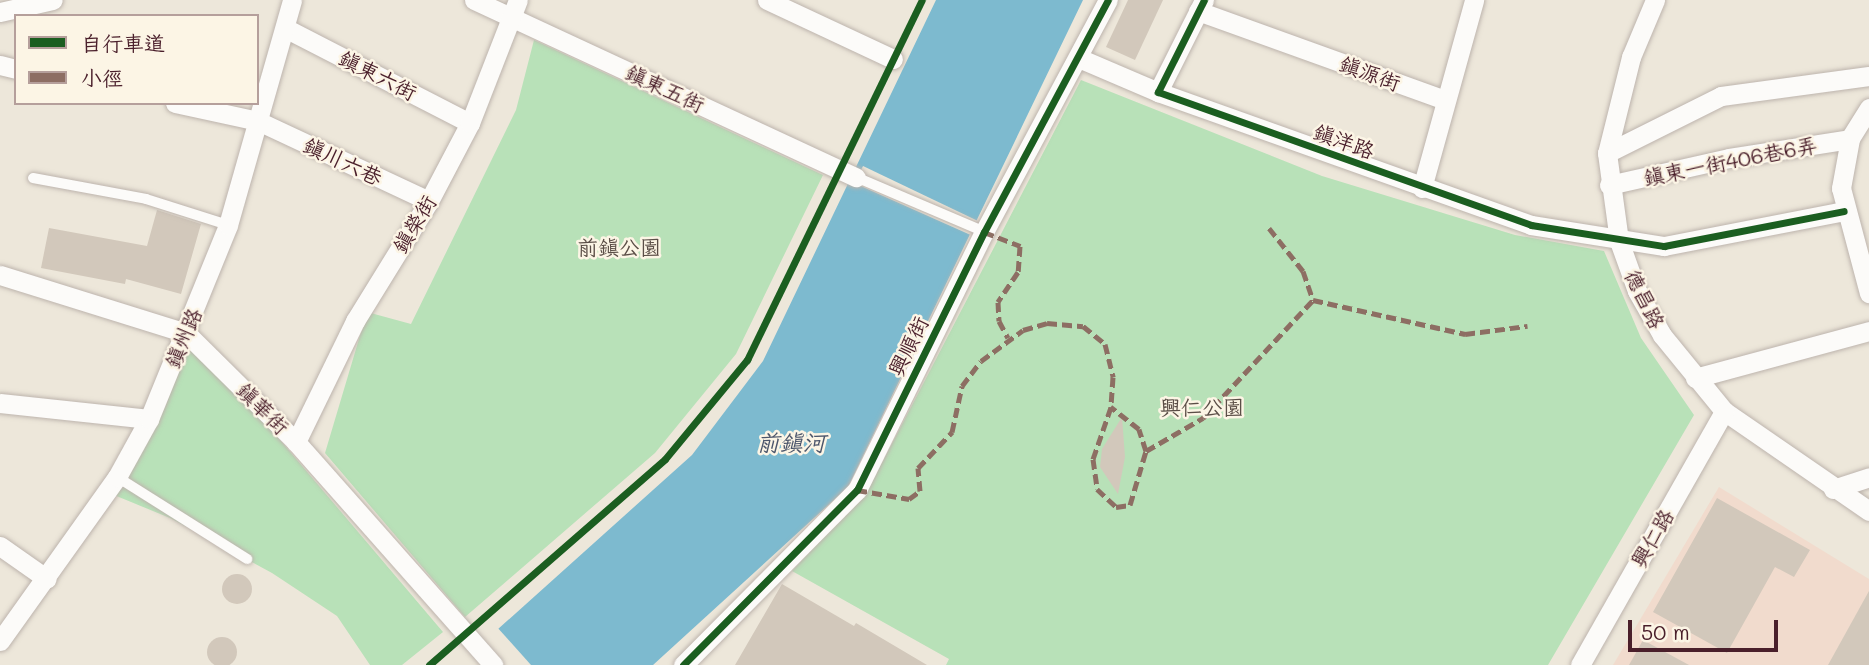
<!DOCTYPE html>
<meta charset="utf-8">
<style>
body{margin:0}
#map{position:relative;width:1869px;height:665px;overflow:hidden;background:#ede7da;font-family:Mali,"LXGW WenKai TC",sans-serif}
div>[style]{position:absolute}
.built>*{inset:0;background:#f1dbcd}
.green>*{inset:0;background:#b8e1b8}
.water>*{inset:0;background:#7dbacf}
.pier>*{inset:0;background:#ede7da}
.building>*{inset:0;background:#d2c8bb}
.round{border-radius:50%}
.roads{filter:drop-shadow(0 0 2px #bdb4ad) drop-shadow(0 0 2px #bdb4ad)}
.service>*{height:10px;margin:-5px;padding:0 5px;transform-origin:5px;border-radius:5px;background:#fcfbf9}
.minor>*{height:19px;margin:-9.5px;padding:0 9.5px;transform-origin:9.5px;border-radius:9.5px;background:#fcfbf9}
.quiet>*{height:5px;margin-top:-2.5px;transform-origin:0;background:repeating-linear-gradient(90deg,#8d6e63 0 10px,transparent 0 15px)}
.cycleway>*{height:7px;margin:-3.5px;padding:0 3.5px;transform-origin:3.5px;border-radius:3.5px;background:#1b5e20}
span{translate:-50% -50%;white-space:nowrap;text-align:center;line-height:1.15;-webkit-text-stroke:5px #fcf5e5;paint-order:stroke}
.street-label{font-size:21px;color:#4a1f2b}
.park-label{font-size:21px;color:#5b4e47}
.water-label{font-size:23px;color:#4b556b;font-style:italic}
.legend{position:absolute;left:14px;top:14px;width:245px;height:91px;box-sizing:border-box;background:#fcf5e5;border:2px solid #b59f9b;margin:0;padding:9px 12px;list-style:none;font-size:21px;color:#4a1f2b}
.legend li{display:flex;align-items:center;gap:14px;height:35px}
.legend b{width:35px;border:2px solid #b59f9b}
.scale{position:absolute;left:1628px;top:620px;width:150px;height:32px;box-sizing:border-box;border:4px solid #4a1f2b;border-top:0;padding-left:9px;font-size:21px;line-height:24px;white-space:nowrap;color:#4a1f2b;-webkit-text-stroke:5px #fcf5e5;paint-order:stroke}
</style>
<div id="map">
<div class="built">
<div style="clip-path:polygon(1719px 487px,1869px 579px,1869px 665px,1613px 665px)"></div>
</div>
<div class="green">
<div style="clip-path:polygon(534px 40px,823px 175px,736px 354px,655px 453px,465px 617px,325px 453px,367px 312px,411px 324px,516px 110px)"></div>
<div style="clip-path:polygon(1081px 80px,1322px 176px,1515px 235px,1604px 251px,1641px 338px,1694px 415px,1548px 665px,946px 665px,949px 659px,792px 571px,869px 488px)"></div>
<div style="clip-path:polygon(191px 335px,443px 632px,402px 665px,370px 665px,337px 616px,272px 573px,170px 518px,114px 495px,166px 405px)"></div>
</div>
<div class="water">
<div style="clip-path:polygon(936px 0,1083px 0,848px 487px,653px 665px,458px 665px,692px 455px,763px 361px)"></div>
</div>
<div class="pier">
<div style="clip-path:polygon(863px 166px,980px 222px,973px 236px,854px 183px)"></div>
<div style="clip-path:polygon(496px 626px,531px 665px,454px 665px,455px 662px)"></div>
</div>
<div class="building">
<div style="clip-path:polygon(1128px 0,1163px 0,1135px 60px,1106px 47px)"></div>
<div style="clip-path:polygon(157px 210px,201px 224px,181px 294px,126px 279px,125px 284px,41px 268px,49px 228px,147px 246px)"></div>
<div style="clip-path:polygon(1122px 417px,1125px 457px,1118px 494px,1100px 467px,1102px 449px)"></div>
<div style="clip-path:polygon(1717px 498px,1810px 550px,1794px 577px,1775px 567px,1727px 653px,1653px 612px)"></div>
<div class="round" style="left:222px;top:574px;width:30px;height:30px"></div>
<div style="clip-path:polygon(782px 584px,854px 626px,856px 623px,927px 665px,735px 665px)"></div>
<div style="clip-path:polygon(1869px 591px,1869px 665px,1828px 665px)"></div>
<div class="round" style="left:207px;top:637px;width:30px;height:30px"></div>
<div style="clip-path:polygon(1643px 640px,1689px 665px,1629px 665px)"></div>
</div>
<div class="roads">
<div class="service">
<div style="left:856px;top:177px;width:133px;rotate:23.1deg"></div>
<div style="left:33px;top:178px;width:115px;rotate:10.5deg"></div>
<div style="left:146px;top:199px;width:86px;rotate:17.6deg"></div>
<div style="left:117px;top:477px;width:154px;rotate:32.2deg"></div>
</div>
<div class="minor">
<div style="left:474px;top:0;width:421px;rotate:24.9deg"></div>
<div style="left:767px;top:0;width:139px;rotate:25.1deg"></div>
<div style="left:1204px;top:0;width:103px;rotate:116.6deg"></div>
<div style="left:1158px;top:92px;width:396px;rotate:19.6deg"></div>
<div style="left:1531px;top:225px;width:135px;rotate:9deg"></div>
<div style="left:1664px;top:246px;width:183px;rotate:-11deg"></div>
<div style="left:1655px;top:0;width:62px;rotate:112.8deg"></div>
<div style="left:1631px;top:57px;width:99px;rotate:104deg"></div>
<div style="left:1607px;top:153px;width:89px;rotate:82.2deg"></div>
<div style="left:1619px;top:241px;width:53px;rotate:70.2deg"></div>
<div style="left:1637px;top:291px;width:51px;rotate:60.4deg"></div>
<div style="left:1662px;top:335px;width:98px;rotate:50.8deg"></div>
<div style="left:1724px;top:411px;width:176px;rotate:34.6deg"></div>
<div style="left:1198px;top:11px;width:263px;rotate:19.8deg"></div>
<div style="left:0;top:12px;width:54px;rotate:-12.8deg"></div>
<div style="left:285px;top:28px;width:208px;rotate:27.2deg"></div>
<div style="left:1081px;top:59px;width:84px;rotate:23.2deg"></div>
<div style="left:0;top:65px;width:16px;rotate:14deg"></div>
<div style="left:175px;top:103px;width:85px;rotate:12.2deg"></div>
<div style="left:258px;top:121px;width:189px;rotate:25.1deg"></div>
<div style="left:1869px;top:108px;width:36px;rotate:122deg"></div>
<div style="left:1850px;top:139px;width:50px;rotate:100.4deg"></div>
<div style="left:1841px;top:188px;width:109px;rotate:75.1deg"></div>
<div style="left:1607px;top:153px;width:127px;rotate:-26.6deg"></div>
<div style="left:1721px;top:96px;width:149px;rotate:-7.7deg"></div>
<div style="left:1609px;top:185px;width:123px;rotate:-12.7deg"></div>
<div style="left:1729px;top:158px;width:122px;rotate:-8.9deg"></div>
<div style="left:1422px;top:188px;width:195px;rotate:-74.5deg"></div>
<div style="left:0;top:275px;width:195px;rotate:17.3deg"></div>
<div style="left:186px;top:333px;width:155px;rotate:44.7deg"></div>
<div style="left:296px;top:442px;width:298px;rotate:48.5deg"></div>
<div style="left:1695px;top:378px;width:180px;rotate:-15.1deg"></div>
<div style="left:0;top:403px;width:150px;rotate:6.1deg"></div>
<div style="left:296px;top:442px;width:135px;rotate:-64deg"></div>
<div style="left:355px;top:321px;width:141px;rotate:-58.3deg"></div>
<div style="left:429px;top:201px;width:88px;rotate:-62.3deg"></div>
<div style="left:470px;top:123px;width:132px;rotate:-68.7deg"></div>
<div style="left:1833px;top:489px;width:38px;rotate:-18deg"></div>
<div style="left:0;top:546px;width:57px;rotate:35.1deg"></div>
<div style="left:0;top:641px;width:201px;rotate:-54.5deg"></div>
<div style="left:117px;top:477px;width:66px;rotate:-61.1deg"></div>
<div style="left:149px;top:419px;width:209px;rotate:-67.8deg"></div>
<div style="left:228px;top:225px;width:234px;rotate:-74.1deg"></div>
<div style="left:683px;top:665px;width:247px;rotate:-45.2deg"></div>
<div style="left:857px;top:490px;width:288px;rotate:-63.8deg"></div>
<div style="left:984px;top:232px;width:263px;rotate:-61.9deg"></div>
<div style="left:1580px;top:665px;width:292px;rotate:-60.4deg"></div>
</div>
</div>
<div class="quiet">
<div style="left:1269px;top:228px;width:55px;rotate:51.7deg"></div>
<div style="left:1303px;top:271px;width:31px;rotate:71deg"></div>
<div style="left:984px;top:232px;width:39px;rotate:21deg"></div>
<div style="left:1020px;top:246px;width:26px;rotate:94deg"></div>
<div style="left:1018px;top:272px;width:36px;rotate:124deg"></div>
<div style="left:998px;top:302px;width:19px;rotate:87deg"></div>
<div style="left:999px;top:321px;width:19px;rotate:62deg"></div>
<div style="left:1313px;top:300px;width:156px;rotate:12.6deg"></div>
<div style="left:1465px;top:334px;width:63px;rotate:-7.4deg"></div>
<div style="left:1146px;top:451px;width:66px;rotate:-30.1deg"></div>
<div style="left:1203px;top:418px;width:161px;rotate:-47deg"></div>
<div style="left:857px;top:490px;width:53px;rotate:9.8deg"></div>
<div style="left:909px;top:499px;width:14px;rotate:-36deg"></div>
<div style="left:920px;top:491px;width:23px;rotate:-95deg"></div>
<div style="left:918px;top:468px;width:50px;rotate:-46.6deg"></div>
<div style="left:952px;top:432px;width:47px;rotate:-77.7deg"></div>
<div style="left:962px;top:386px;width:31px;rotate:-53deg"></div>
<div style="left:981px;top:361px;width:52px;rotate:-36.4deg"></div>
<div style="left:1023px;top:330px;width:25px;rotate:-16deg"></div>
<div style="left:1047px;top:323px;width:36px;rotate:5deg"></div>
<div style="left:1083px;top:326px;width:28px;rotate:39deg"></div>
<div style="left:1105px;top:344px;width:34px;rotate:76deg"></div>
<div style="left:1113px;top:377px;width:30px;rotate:94deg"></div>
<div style="left:1111px;top:407px;width:55px;rotate:109.1deg"></div>
<div style="left:1093px;top:459px;width:30px;rotate:82deg"></div>
<div style="left:1097px;top:489px;width:26px;rotate:43deg"></div>
<div style="left:1116px;top:507px;width:14px;rotate:-8deg"></div>
<div style="left:1130px;top:505px;width:56px;rotate:-73.5deg"></div>
<div style="left:1146px;top:451px;width:23px;rotate:-108deg"></div>
<div style="left:1139px;top:429px;width:36px;rotate:-142deg"></div>
</div>
<div class="cycleway">
<div style="left:1204px;top:0;width:103px;rotate:116.6deg"></div>
<div style="left:1158px;top:92px;width:396px;rotate:19.6deg"></div>
<div style="left:1531px;top:225px;width:135px;rotate:9deg"></div>
<div style="left:1664px;top:246px;width:183px;rotate:-11deg"></div>
<div style="left:429px;top:665px;width:313px;rotate:-41.1deg"></div>
<div style="left:665px;top:459px;width:129px;rotate:-50.4deg"></div>
<div style="left:747px;top:360px;width:400px;rotate:-64.1deg"></div>
<div style="left:683px;top:665px;width:247px;rotate:-45.2deg"></div>
<div style="left:857px;top:490px;width:288px;rotate:-63.8deg"></div>
<div style="left:984px;top:232px;width:263px;rotate:-61.9deg"></div>
</div>
<div class="street-label">
<span style="left:1370px;top:73px;rotate:20deg">鎮源街</span>
<span style="left:378px;top:75px;rotate:27deg">鎮東六街</span>
<span style="left:665px;top:88px;rotate:25deg">鎮東五街</span>
<span style="left:1344px;top:141px;rotate:20deg">鎮洋路</span>
<span style="left:343px;top:161px;rotate:25deg">鎮川六巷</span>
<span style="left:1730px;top:161px;rotate:-11deg">鎮東一街406巷6弄</span>
<span style="left:414px;top:224px;rotate:-59deg">鎮榮街</span>
<span style="left:1645px;top:299px;rotate:64deg">德昌路</span>
<span style="left:183px;top:338px;rotate:-67deg">鎮州路</span>
<span style="left:908px;top:346px;rotate:-64deg">興順街</span>
<span style="left:263px;top:408px;rotate:45deg">鎮華街</span>
<span style="left:1652px;top:538px;rotate:-60deg">興仁路</span>
</div>
<div class="park-label">
<span style="left:619px;top:247px">前鎮公園</span>
<span style="left:1202px;top:407px">興仁公園</span>
</div>
<div class="water-label">
<span style="left:791px;top:442px">前鎮河</span>
</div>
<ul class="legend">
<li><b style="height:9px;background:#1b5e20"></b>自行車道</li>
<li><b style="height:9px;background:#8d6e63"></b>小徑</li>
</ul>
<div class="scale">50 m</div>
</div>
